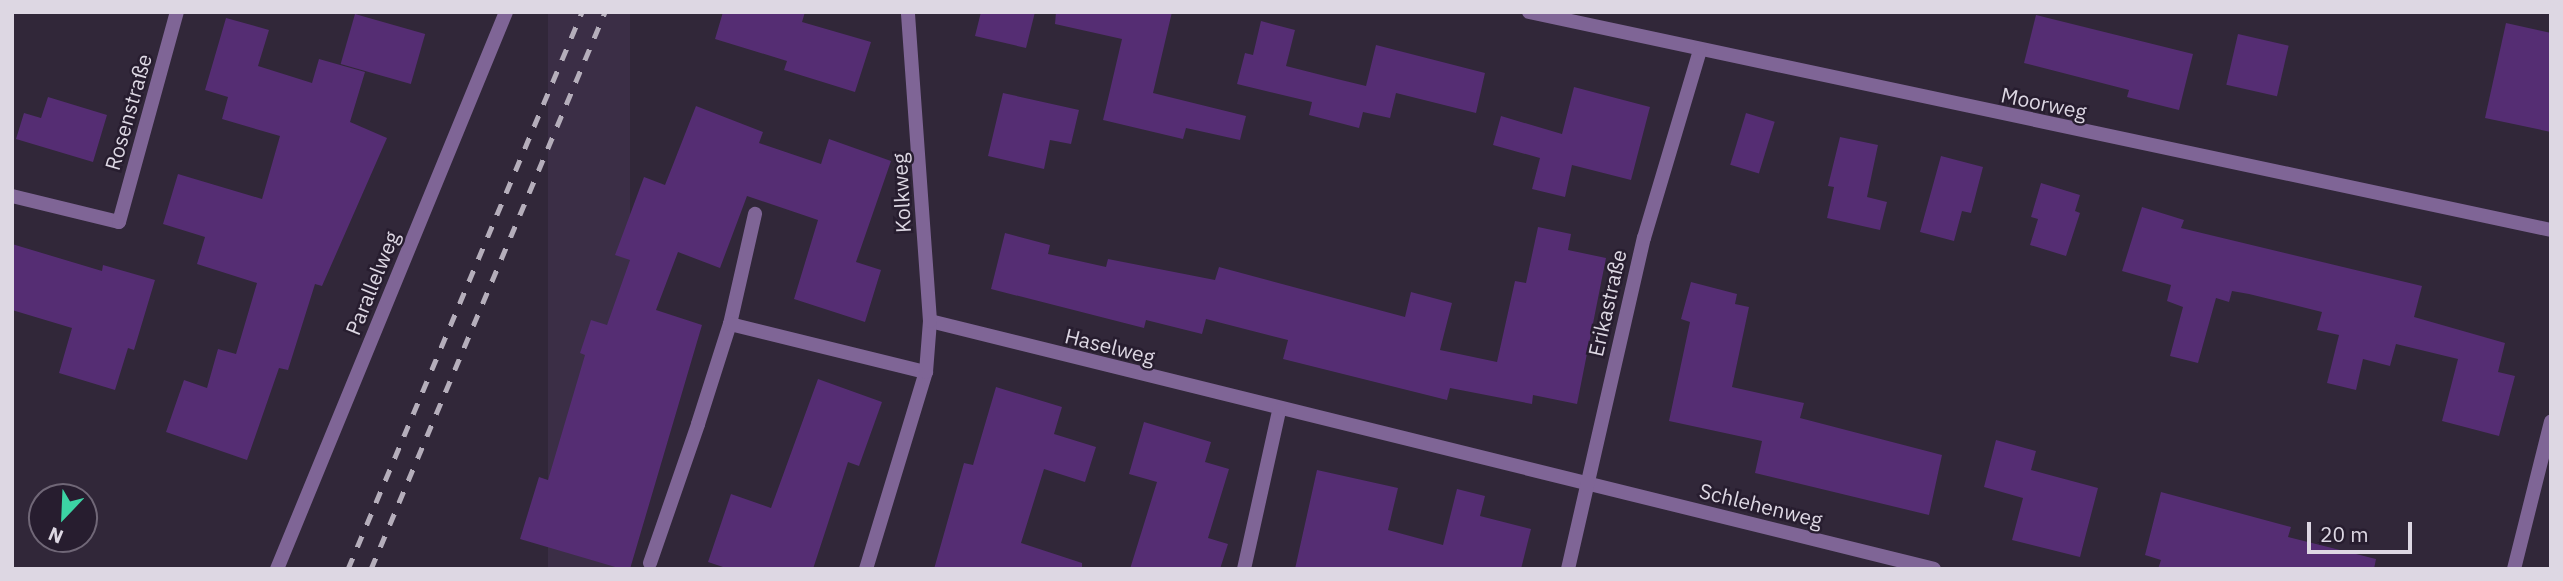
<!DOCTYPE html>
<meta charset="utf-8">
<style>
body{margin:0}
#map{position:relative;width:2563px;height:581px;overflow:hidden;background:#312739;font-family:"IBM Plex Sans",sans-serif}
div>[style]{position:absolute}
.built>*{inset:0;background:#3b2e46;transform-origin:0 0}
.building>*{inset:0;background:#552d73;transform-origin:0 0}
.service>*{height:14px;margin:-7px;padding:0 7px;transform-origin:7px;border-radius:7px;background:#7f6596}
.minor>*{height:14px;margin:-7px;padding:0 7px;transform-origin:7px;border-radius:7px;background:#7f6596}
.rail>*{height:5px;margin-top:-2.5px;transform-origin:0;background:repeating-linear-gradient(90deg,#b5aebb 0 12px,transparent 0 24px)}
span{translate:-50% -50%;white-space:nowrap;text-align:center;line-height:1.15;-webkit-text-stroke:5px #271d2f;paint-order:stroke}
.street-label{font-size:21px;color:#ddd7e3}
.frame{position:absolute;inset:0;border:14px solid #ddd7e3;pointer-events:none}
.north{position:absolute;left:28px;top:483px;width:70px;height:70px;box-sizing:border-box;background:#271d2f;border:2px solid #706777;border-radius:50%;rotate:203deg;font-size:19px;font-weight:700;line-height:28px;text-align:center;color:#ddd7e3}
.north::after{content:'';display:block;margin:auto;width:24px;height:32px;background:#3cd4a4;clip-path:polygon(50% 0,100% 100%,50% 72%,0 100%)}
.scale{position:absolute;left:2307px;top:522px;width:105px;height:32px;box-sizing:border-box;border:4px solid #ddd7e3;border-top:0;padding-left:9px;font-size:21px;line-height:24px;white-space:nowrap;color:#ddd7e3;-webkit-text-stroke:5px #271d2f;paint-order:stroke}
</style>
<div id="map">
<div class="built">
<div style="left:548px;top:12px;width:82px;height:605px"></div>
</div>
<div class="building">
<div style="clip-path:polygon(723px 12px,805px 12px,802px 22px,871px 42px,855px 92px,784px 70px,787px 61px,715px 39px)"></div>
<div style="clip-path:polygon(981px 12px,1035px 12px,1026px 48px,975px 36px)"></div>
<div style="clip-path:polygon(1056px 12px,1172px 12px,1153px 93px,1246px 116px,1240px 140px,1186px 128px,1183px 139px,1103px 120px,1122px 39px,1055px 24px)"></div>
<div style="left:355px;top:14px;width:73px;height:52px;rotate:16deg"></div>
<div style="clip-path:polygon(2036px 15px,2193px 54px,2179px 110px,2127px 97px,2129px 90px,2024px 63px)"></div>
<div style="clip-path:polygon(226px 18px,269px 30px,258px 66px,312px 83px,319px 59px,365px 72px,350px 122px,387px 138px,322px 286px,315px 284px,288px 370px,279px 368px,247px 460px,166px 432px,184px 380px,207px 388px,218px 349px,236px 354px,257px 283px,197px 264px,205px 237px,163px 224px,178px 174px,262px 199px,280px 136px,222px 119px,228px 97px,205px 90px)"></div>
<div style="clip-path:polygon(1261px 21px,1295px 30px,1286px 66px,1337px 79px,1366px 86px,1376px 45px,1485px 73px,1476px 113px,1396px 93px,1390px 118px,1363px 112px,1359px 128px,1309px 115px,1312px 102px,1237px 84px,1245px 53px,1253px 55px)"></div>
<div style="clip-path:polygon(2506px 23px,2551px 33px,2551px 132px,2485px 118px)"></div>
<div style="left:2238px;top:34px;width:52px;height:52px;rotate:13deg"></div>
<div style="clip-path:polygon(1574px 87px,1650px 107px,1631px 180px,1572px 165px,1565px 197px,1532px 189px,1540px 158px,1493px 145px,1501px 116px,1562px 134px)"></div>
<div style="clip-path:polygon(1003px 93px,1079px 110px,1071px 144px,1050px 140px,1044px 169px,988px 156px)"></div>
<div style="clip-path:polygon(48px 97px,107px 115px,93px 162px,16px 139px,24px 113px,41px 118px)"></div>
<div style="clip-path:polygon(696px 106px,763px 132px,759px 143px,821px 164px,829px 139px,891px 161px,856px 262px,881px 270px,865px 322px,794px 299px,818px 220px,747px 196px,720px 268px,678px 252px,656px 310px,702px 325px,630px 569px,622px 569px,520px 539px,539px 477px,548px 480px,585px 355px,580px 353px,591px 320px,607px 325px,630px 260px,615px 255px,644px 177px,665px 185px)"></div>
<div style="left:1746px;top:113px;width:30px;height:54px;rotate:17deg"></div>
<div style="clip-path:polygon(1840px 137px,1878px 145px,1867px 197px,1887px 202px,1880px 230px,1827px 218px,1834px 187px,1828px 186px)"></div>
<div style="clip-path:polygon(1941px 156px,1983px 167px,1971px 213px,1962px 211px,1954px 241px,1920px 232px)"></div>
<div style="clip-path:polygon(2041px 183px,2080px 195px,2075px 211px,2080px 213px,2066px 256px,2030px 245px,2038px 219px,2031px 217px)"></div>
<div style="clip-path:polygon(2142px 207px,2184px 220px,2181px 228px,2422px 286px,2414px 317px,2505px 343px,2498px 372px,2515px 376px,2499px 436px,2442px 421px,2458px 359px,2396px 344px,2390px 366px,2363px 359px,2356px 390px,2327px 383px,2339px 335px,2317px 330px,2322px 312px,2249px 294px,2232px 291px,2229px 302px,2216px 298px,2198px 363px,2170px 356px,2183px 307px,2167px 301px,2171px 285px,2122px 271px)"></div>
<div style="clip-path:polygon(1538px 227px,1571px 234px,1568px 250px,1606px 258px,1577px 404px,1533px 395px,1532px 404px,1450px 388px,1447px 400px,1283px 359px,1288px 340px,1206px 319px,1202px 334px,1146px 320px,1144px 328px,991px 289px,1005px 233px,1050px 245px,1048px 254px,1106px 267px,1108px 259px,1215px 280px,1219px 267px,1405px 317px,1411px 292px,1452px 303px,1440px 350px,1497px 362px,1515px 281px,1526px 283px)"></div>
<div style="clip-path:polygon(12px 244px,102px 271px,103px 265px,155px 280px,134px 350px,128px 348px,115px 390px,59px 373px,72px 328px,12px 310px)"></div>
<div style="clip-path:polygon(1691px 282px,1737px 294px,1735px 304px,1749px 307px,1732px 387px,1804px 403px,1800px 418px,1942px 455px,1929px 515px,1755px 473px,1762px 441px,1669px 421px,1690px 322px,1681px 319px)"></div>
<div style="clip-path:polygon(818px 379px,882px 402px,859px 466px,848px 462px,813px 569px,729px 569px,708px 562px,731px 494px,771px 508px)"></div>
<div style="clip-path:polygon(996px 387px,1062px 407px,1054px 434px,1096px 447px,1085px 482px,1044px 469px,1021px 543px,1082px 563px,1082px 569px,934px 569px,964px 463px,973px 465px)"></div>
<div style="clip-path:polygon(1144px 422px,1211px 442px,1205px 462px,1229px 469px,1208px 538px,1228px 544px,1220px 569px,1130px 569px,1157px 482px,1129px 474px)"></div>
<div style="clip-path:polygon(1996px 440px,2036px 451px,2031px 470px,2098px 488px,2080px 557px,2012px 540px,2023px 498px,1984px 487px)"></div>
<div style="clip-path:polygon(1317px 470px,1398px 488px,1388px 530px,1443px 545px,1457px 489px,1485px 496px,1480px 516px,1531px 529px,1521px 569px,1295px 569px)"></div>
<div style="clip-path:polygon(2161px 492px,2291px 527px,2288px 537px,2376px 559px,2374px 569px,2158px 569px,2161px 560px,2145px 555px)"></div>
</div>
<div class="service">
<div style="left:650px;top:563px;width:147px;rotate:-70.9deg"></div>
</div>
<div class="minor">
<div style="left:1529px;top:12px;width:1045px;rotate:12.04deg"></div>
<div style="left:12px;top:196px;width:110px;rotate:13.7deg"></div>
<div style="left:119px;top:222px;width:218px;rotate:-74.6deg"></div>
<div style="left:930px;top:321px;width:1034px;rotate:13.87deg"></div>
<div style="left:730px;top:324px;width:113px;rotate:-77.2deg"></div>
<div style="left:698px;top:424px;width:105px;rotate:-72.3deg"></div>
<div style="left:730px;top:324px;width:202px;rotate:13.8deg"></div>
<div style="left:277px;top:569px;width:602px;rotate:-67.65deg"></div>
<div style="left:866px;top:569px;width:206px;rotate:-73.1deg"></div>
<div style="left:926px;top:372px;width:51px;rotate:-85.5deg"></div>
<div style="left:930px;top:321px;width:310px;rotate:-94.1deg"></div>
<div style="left:1244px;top:569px;width:162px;rotate:-77.5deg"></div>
<div style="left:1568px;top:569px;width:340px;rotate:-77.1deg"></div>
<div style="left:1644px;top:238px;width:196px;rotate:-73.4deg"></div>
<div style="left:2514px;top:569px;width:152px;rotate:-75.9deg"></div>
</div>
<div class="rail">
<div style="left:348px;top:569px;width:604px;rotate:-67.21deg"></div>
<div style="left:371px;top:569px;width:604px;rotate:-67.21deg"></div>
</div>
<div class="street-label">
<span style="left:2044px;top:103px;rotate:12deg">Moorweg</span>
<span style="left:128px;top:112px;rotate:-74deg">Rosenstraße</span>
<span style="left:901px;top:193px;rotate:-93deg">Kolkweg</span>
<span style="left:372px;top:283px;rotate:-68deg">Parallelweg</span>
<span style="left:1607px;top:303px;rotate:-77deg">Erikastraße</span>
<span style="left:1110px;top:346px;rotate:14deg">Haselweg</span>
<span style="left:1761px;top:505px;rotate:14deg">Schlehenweg</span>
</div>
<div class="frame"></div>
<div class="north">N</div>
<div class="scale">20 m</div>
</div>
